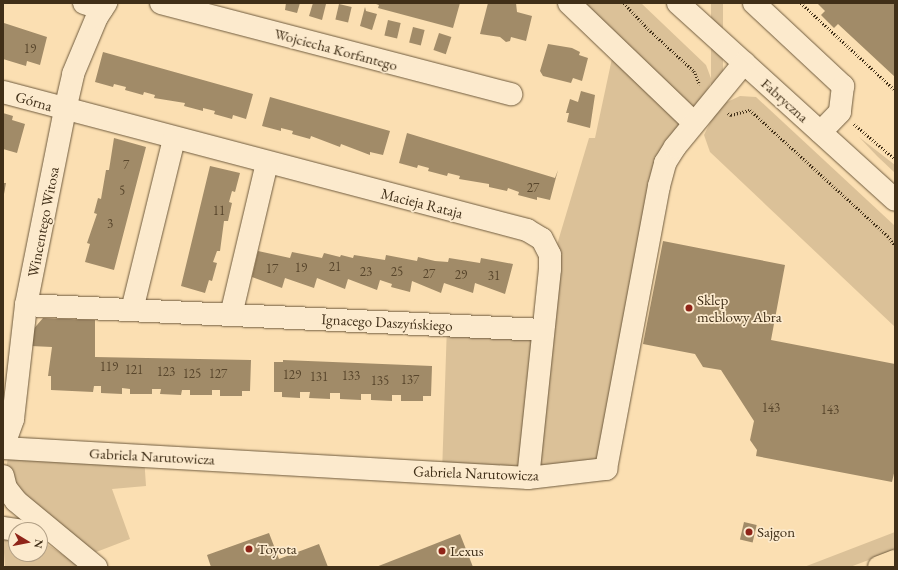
<!DOCTYPE html>
<meta charset="utf-8">
<style>
body{margin:0}
#map{position:relative;width:898px;height:570px;overflow:hidden;background:#fbdfb2;font-family:"EB Garamond",serif}
div>[style]{position:absolute}
.green>*{inset:0;background:#dbc198;transform-origin:0 0}
.building>*{inset:0;background:#a18b68;transform-origin:0 0}
.path>*{height:2.5px;margin-top:-1.25px;transform-origin:0;background:repeating-linear-gradient(90deg,#402f18 0 1px,transparent 0 3px)}
.roads{filter:drop-shadow(0 0 1px #6f5b3e) drop-shadow(0 0 1px #6f5b3e)}
.minor>*{height:22px;margin:-11px;padding:0 11px;transform-origin:11px;border-radius:11px;background:#fceacd}
.major>*{height:22px;margin:-11px;padding:0 11px;transform-origin:11px;border-radius:11px;background:#fbdfb2}
.dots>*{width:11px;height:11px;translate:-50% -50%;box-sizing:border-box;border:2px solid #fceacd;border-radius:50%}
span{translate:-50% -50%;white-space:nowrap;text-align:center;line-height:1.15;-webkit-text-stroke:3.5px #fceacd;paint-order:stroke}
.number-label{font-size:13px;color:#58462c}
.number-label span{-webkit-text-stroke-width:0}
.street-label{font-size:15px;color:#402f18}
.poi-label{font-size:15px;color:#402f18}
.left{translate:0 -50%;text-align:left}
.frame{position:absolute;inset:0;border:4px solid #402f18;pointer-events:none}
.north{position:absolute;left:8px;top:522px;width:40px;height:40px;box-sizing:border-box;background:#fceacd;border:1px solid #b19f85;border-radius:50%;rotate:100deg;font-size:11px;font-weight:700;line-height:16px;text-align:center;color:#402f18}
.north::after{content:'';display:block;margin:auto;width:14px;height:18px;background:#8f2418;clip-path:polygon(50% 0,100% 100%,50% 72%,0 100%)}
</style>
<div id="map">
<div class="green">
<div style="clip-path:polygon(569px 3px,641px 3px,706px 65px,712px 81px,675px 147px,606px 469px,442px 473px,447px 325px,543px 330px,550px 268px,589px 138px,595px 138px,614px 49px)"></div>
<div style="left:711px;top:3px;width:12px;height:139px"></div>
<div style="clip-path:polygon(740px 96px,756px 97px,895px 226px,895px 327px,710px 152px,704px 135px,713px 117px,725px 103px)"></div>
<div style="clip-path:polygon(859px 137px,895px 165px,895px 173px,877px 156px)"></div>
<div style="clip-path:polygon(9px 451px,144px 456px,146px 486px,112px 489px,130px 539px,91px 554px,12px 486px,6px 470px)"></div>
<div style="clip-path:polygon(895px 532px,895px 549px,882px 555px,850px 567px,804px 567px)"></div>
<div style="clip-path:polygon(3px 538px,16px 540px,16px 554px,40px 554px,40px 543px,47px 544px,81px 567px,5px 567px)"></div>
</div>
<div class="building">
<div style="clip-path:polygon(286px 3px,300px 3px,297px 13px,285px 10px)"></div>
<div style="clip-path:polygon(313px 3px,326px 4px,322px 20px,309px 16px)"></div>
<div style="clip-path:polygon(373px 3px,460px 3px,453px 28px,378px 8px,379px 5px)"></div>
<div style="clip-path:polygon(488px 3px,516px 3px,517px 12px,532px 16px,526px 41px,511px 37px,510px 41px,506px 42px,500px 37px,480px 34px)"></div>
<div style="clip-path:polygon(817px 3px,895px 3px,895px 77px,838px 24px,834px 28px,821px 15px,825px 11px)"></div>
<div style="left:339px;top:4px;width:13px;height:16px;rotate:13deg"></div>
<div style="clip-path:polygon(365px 7px,366px 11px,377px 14px,372px 30px,360px 26px)"></div>
<div style="left:388px;top:20px;width:13px;height:16px;rotate:13deg"></div>
<div style="clip-path:polygon(4px 23px,47px 37px,40px 65px,27px 61px,26px 66px,3px 59px)"></div>
<div style="left:413px;top:27px;width:12px;height:16px;rotate:14deg"></div>
<div style="left:439px;top:33px;width:13px;height:18px;rotate:18deg"></div>
<div style="clip-path:polygon(548px 44px,572px 48px,580px 52px,579px 55px,588px 58px,582px 81px,573px 78px,571px 83px,543px 76px,540px 71px)"></div>
<div style="clip-path:polygon(103px 52px,253px 94px,246px 119px,233px 115px,232px 119px,214px 114px,215px 111px,203px 108px,203px 111px,184px 106px,185px 103px,154px 98px,155px 95px,144px 92px,143px 95px,125px 90px,126px 87px,114px 84px,113px 87px,95px 82px)"></div>
<div style="clip-path:polygon(581px 91px,595px 95px,590px 128px,567px 122px,569px 113px,566px 113px,570px 99px,578px 102px)"></div>
<div style="clip-path:polygon(270px 97px,390px 131px,383px 155px,370px 152px,370px 155px,341px 144px,340px 147px,311px 136px,310px 139px,292px 134px,293px 131px,281px 128px,281px 131px,262px 126px)"></div>
<div style="clip-path:polygon(3px 113px,13px 116px,12px 120px,25px 124px,17px 153px,3px 149px)"></div>
<div style="clip-path:polygon(407px 133px,555px 178px,558px 170px,550px 200px,537px 197px,537px 200px,518px 195px,519px 192px,508px 188px,507px 191px,489px 187px,489px 184px,459px 179px,460px 176px,448px 173px,447px 176px,428px 171px,429px 168px,418px 165px,417px 168px,399px 163px)"></div>
<div style="clip-path:polygon(114px 138px,146px 147px,114px 270px,85px 262px,90px 244px,87px 243px,97px 214px,94px 213px,98px 198px,101px 199px,106px 170px,109px 170px)"></div>
<div style="clip-path:polygon(210px 166px,240px 173px,235px 192px,232px 191px,229px 202px,232px 203px,228px 221px,224px 221px,220px 251px,217px 251px,213px 262px,217px 263px,212px 281px,209px 280px,205px 293px,181px 286px)"></div>
<div style="clip-path:polygon(3px 183px,6px 183px,4px 194px,3px 194px)"></div>
<div style="clip-path:polygon(663px 241px,785px 265px,771px 340px,895px 364px,895px 469px,892px 482px,756px 456px,757px 450px,750px 440px,754px 421px,721px 370px,703px 367px,695px 354px,643px 344px)"></div>
<div style="clip-path:polygon(258px 251px,290px 258px,292px 252px,322px 258px,324px 253px,340px 257px,341px 255px,353px 258px,354px 255px,385px 260px,386px 255px,417px 261px,418px 257px,435px 261px,448px 262px,449px 258px,480px 263px,481px 258px,513px 264px,505px 294px,475px 283px,473px 293px,444px 283px,441px 293px,412px 281px,410px 292px,391px 287px,392px 284px,380px 280px,377px 290px,348px 279px,345px 289px,317px 278px,314px 288px,285px 278px,282px 288px,252px 277px)"></div>
<div style="clip-path:polygon(43px 318px,95px 320px,95px 357px,251px 360px,250px 391px,242px 391px,242px 396px,220px 396px,220px 390px,212px 390px,212px 395px,190px 395px,190px 390px,182px 390px,181px 395px,160px 394px,161px 389px,152px 389px,152px 394px,130px 394px,130px 389px,122px 388px,122px 394px,101px 393px,101px 386px,94px 386px,93px 392px,51px 390px,51px 376px,48px 376px,52px 347px,31px 346px,31px 332px)"></div>
<div style="clip-path:polygon(283px 360px,432px 366px,431px 396px,423px 396px,423px 401px,401px 401px,401px 395px,392px 395px,392px 401px,371px 400px,371px 394px,361px 394px,361px 400px,340px 399px,340px 393px,330px 393px,330px 399px,309px 398px,310px 392px,300px 392px,300px 398px,282px 397px,282px 392px,274px 392px,274px 362px,283px 362px)"></div>
<div style="left:744px;top:522px;width:13px;height:18px;rotate:13deg"></div>
<div style="clip-path:polygon(269px 533px,279px 559px,319px 544px,328px 567px,211px 567px,207px 555px)"></div>
<div style="clip-path:polygon(460px 534px,473px 567px,376px 567px)"></div>
</div>
<div class="path">
<div style="left:624px;top:3px;width:33px;rotate:47deg"></div>
<div style="left:646px;top:27px;width:65px;rotate:42.5deg"></div>
<div style="left:694px;top:71px;width:15px;rotate:67deg"></div>
<div style="left:801px;top:3px;width:128px;rotate:42.8deg"></div>
<div style="left:728px;top:113px;width:4px;rotate:34deg"></div>
<div style="left:731px;top:115px;width:20px;rotate:-15deg"></div>
<div style="left:750px;top:110px;width:187px;rotate:42.4deg"></div>
<div style="left:888px;top:236px;width:12px;rotate:55deg"></div>
<div style="left:854px;top:124px;width:54px;rotate:40.5deg"></div>
</div>
<div class="roads">
<div class="minor">
<div style="left:84px;top:3px;width:19px;rotate:18deg"></div>
<div style="left:161px;top:3px;width:362px;rotate:14.6deg"></div>
<div style="left:569px;top:3px;width:173px;rotate:43.8deg"></div>
<div style="left:678px;top:3px;width:293px;rotate:42.2deg"></div>
<div style="left:754px;top:3px;width:122px;rotate:43deg"></div>
<div style="left:843px;top:86px;width:26px;rotate:97deg"></div>
<div style="left:840px;top:112px;width:28px;rotate:134deg"></div>
<div style="left:3px;top:92px;width:542px;rotate:14.75deg"></div>
<div style="left:527px;top:230px;width:17px;rotate:31deg"></div>
<div style="left:542px;top:239px;width:18px;rotate:63deg"></div>
<div style="left:550px;top:255px;width:14px;rotate:90deg"></div>
<div style="left:550px;top:269px;width:210px;rotate:96deg"></div>
<div style="left:26px;top:305px;width:518px;rotate:2.77deg"></div>
<div style="left:132px;top:310px;width:176px;rotate:-76.2deg"></div>
<div style="left:231px;top:315px;width:156px;rotate:-76.7deg"></div>
<div style="left:3px;top:447px;width:30px;rotate:-70deg"></div>
<div style="left:13px;top:419px;width:115px;rotate:-83.5deg"></div>
<div style="left:26px;top:305px;width:199px;rotate:-78.7deg"></div>
<div style="left:65px;top:110px;width:37px;rotate:-77deg"></div>
<div style="left:73px;top:74px;width:62px;rotate:-67.2deg"></div>
<div style="left:97px;top:17px;width:17px;rotate:-57deg"></div>
<div style="left:3px;top:448px;width:526px;rotate:3.27deg"></div>
<div style="left:528px;top:478px;width:79px;rotate:-6.6deg"></div>
<div style="left:606px;top:469px;width:288px;rotate:-79.4deg"></div>
<div style="left:659px;top:186px;width:24px;rotate:-75deg"></div>
<div style="left:665px;top:163px;width:19px;rotate:-58deg"></div>
<div style="left:675px;top:147px;width:109px;rotate:-50.6deg"></div>
<div style="left:3px;top:476px;width:12px;rotate:76deg"></div>
<div style="left:6px;top:488px;width:16px;rotate:52deg"></div>
<div style="left:16px;top:501px;width:104px;rotate:39.5deg"></div>
<div style="left:3px;top:528px;width:15px;rotate:8deg"></div>
</div>
<div class="major">
<div style="left:879px;top:567px;width:17px;rotate:-21deg"></div>
</div>
</div>
<div class="dots">
<div style="left:689px;top:308px;background:#8f2418"></div>
<div style="left:749px;top:532px;background:#8f2418"></div>
<div style="left:249px;top:549px;background:#8f2418"></div>
<div style="left:442px;top:551px;background:#8f2418"></div>
</div>
<div class="number-label">
<span style="left:30px;top:49px">19</span>
<span style="left:126px;top:165px">7</span>
<span style="left:533px;top:188px">27</span>
<span style="left:122px;top:191px">5</span>
<span style="left:219px;top:211px">11</span>
<span style="left:110px;top:224px">3</span>
<span style="left:335px;top:267px">21</span>
<span style="left:301px;top:268px">19</span>
<span style="left:272px;top:269px">17</span>
<span style="left:366px;top:272px">23</span>
<span style="left:397px;top:272px">25</span>
<span style="left:429px;top:274px">27</span>
<span style="left:461px;top:275px">29</span>
<span style="left:494px;top:276px">31</span>
<span style="left:109px;top:367px">119</span>
<span style="left:134px;top:370px">121</span>
<span style="left:166px;top:372px">123</span>
<span style="left:192px;top:374px">125</span>
<span style="left:218px;top:374px">127</span>
<span style="left:292px;top:375px">129</span>
<span style="left:351px;top:376px">133</span>
<span style="left:319px;top:377px">131</span>
<span style="left:410px;top:380px">137</span>
<span style="left:380px;top:381px">135</span>
<span style="left:771px;top:408px">143</span>
<span style="left:830px;top:410px">143</span>
</div>
<div class="street-label">
<span style="left:336px;top:49px;rotate:15deg">Wojciecha Korfantego</span>
<span style="left:785px;top:100px;rotate:42deg">Fabryczna</span>
<span style="left:34px;top:101px;rotate:16deg">Górna</span>
<span style="left:422px;top:203px;rotate:14deg">Macieja Rataja</span>
<span style="left:43px;top:222px;rotate:-79deg">Wincentego Witosa</span>
<span style="left:387px;top:322px;rotate:3deg">Ignacego Daszyńskiego</span>
<span style="left:152px;top:456px;rotate:3deg">Gabriela Narutowicza</span>
<span style="left:476px;top:473px;rotate:2deg">Gabriela Narutowicza</span>
</div>
<div class="poi-label">
<span class="left" style="left:697px;top:308px">Sklep<br>meblowy Abra</span>
<span class="left" style="left:757px;top:532px">Sajgon</span>
<span class="left" style="left:257px;top:549px">Toyota</span>
<span class="left" style="left:450px;top:551px">Lexus</span>
</div>
<div class="frame"></div>
<div class="north">N</div>
</div>
